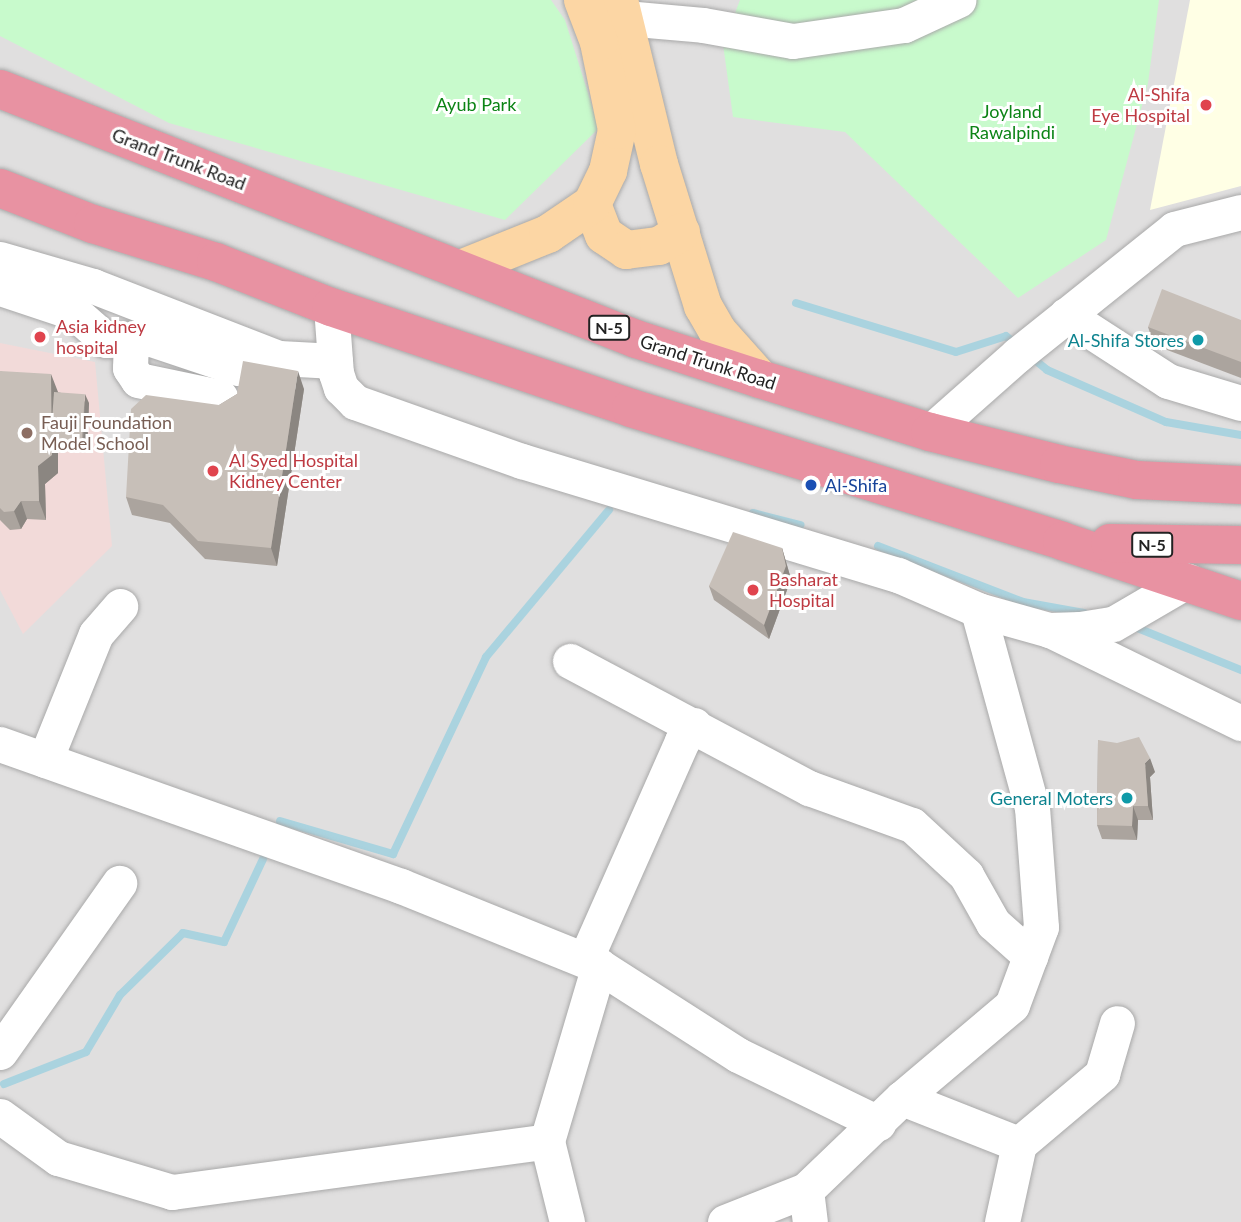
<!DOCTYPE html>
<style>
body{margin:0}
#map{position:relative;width:1241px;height:1222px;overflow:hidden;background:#f2efe9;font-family:Lato,sans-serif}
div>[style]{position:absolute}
.residential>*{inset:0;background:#e0dfdf;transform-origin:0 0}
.commercial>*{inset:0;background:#f2dad9}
.education>*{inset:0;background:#ffffe5}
.park>*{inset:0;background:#c8facc}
.stream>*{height:8px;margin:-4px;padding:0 4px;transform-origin:4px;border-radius:4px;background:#aad3df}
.roads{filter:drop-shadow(0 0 2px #a9a9a9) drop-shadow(0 0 2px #a9a9a9)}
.minor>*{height:35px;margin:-17.5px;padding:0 17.5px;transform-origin:17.5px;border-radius:17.5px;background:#fff}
.major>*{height:38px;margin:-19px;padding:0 19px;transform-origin:19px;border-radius:19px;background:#fcd6a4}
.highway>*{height:38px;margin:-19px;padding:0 19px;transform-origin:19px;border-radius:19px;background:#e892a2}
.wall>*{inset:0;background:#aba49e}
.shaded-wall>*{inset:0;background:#8b8681}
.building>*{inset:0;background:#c7bfb8;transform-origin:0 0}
.dots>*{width:19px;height:19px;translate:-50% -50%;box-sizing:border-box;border:4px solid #fff;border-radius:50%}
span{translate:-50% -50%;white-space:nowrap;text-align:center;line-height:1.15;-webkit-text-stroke:6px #fff;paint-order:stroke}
.shield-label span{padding:2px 5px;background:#fff;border:2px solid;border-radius:5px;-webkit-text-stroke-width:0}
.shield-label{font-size:16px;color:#222;font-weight:700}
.health-label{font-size:18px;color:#be3a42}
.right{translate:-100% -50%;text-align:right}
.left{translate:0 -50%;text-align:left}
.park-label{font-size:18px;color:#0c8416}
.street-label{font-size:18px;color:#222}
.culture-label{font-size:18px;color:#0d838f}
.education-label{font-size:18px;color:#785e54}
.transit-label{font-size:18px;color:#164399}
</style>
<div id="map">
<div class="residential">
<div style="left:0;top:0;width:1241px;height:1222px"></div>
</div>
<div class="commercial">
<div style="clip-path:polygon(0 343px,95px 362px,112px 546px,23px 634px,0 590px)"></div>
</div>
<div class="education">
<div style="clip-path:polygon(1190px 0,1241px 0,1241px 186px,1150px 210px)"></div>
</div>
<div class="park">
<div style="clip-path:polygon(0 0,551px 0,565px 20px,599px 128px,505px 220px,169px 123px,0 36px)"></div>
<div style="clip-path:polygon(740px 0,1159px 0,1148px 83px,1106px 240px,1018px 298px,845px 132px,733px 117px,723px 44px)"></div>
</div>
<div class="stream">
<div style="left:796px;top:303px;width:167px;rotate:17deg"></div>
<div style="left:956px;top:352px;width:52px;rotate:-17.7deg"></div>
<div style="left:1006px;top:336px;width:16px;rotate:40deg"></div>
<div style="left:1030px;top:356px;width:22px;rotate:39deg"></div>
<div style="left:1047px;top:370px;width:130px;rotate:23.6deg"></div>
<div style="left:1166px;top:422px;width:76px;rotate:9.8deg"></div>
<div style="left:753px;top:513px;width:49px;rotate:14.3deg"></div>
<div style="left:878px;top:546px;width:155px;rotate:21.1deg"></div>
<div style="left:1023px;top:602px;width:62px;rotate:10.2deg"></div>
<div style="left:1130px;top:625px;width:120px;rotate:22.1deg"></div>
<div style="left:280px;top:821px;width:118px;rotate:16.3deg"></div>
<div style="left:393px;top:854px;width:218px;rotate:-64.7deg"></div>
<div style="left:486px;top:657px;width:192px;rotate:-50.1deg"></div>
<div style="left:4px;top:1084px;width:88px;rotate:-21.3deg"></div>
<div style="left:86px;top:1052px;width:66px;rotate:-59.2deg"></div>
<div style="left:120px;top:995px;width:88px;rotate:-44.5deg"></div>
<div style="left:183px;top:933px;width:42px;rotate:12.4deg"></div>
<div style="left:224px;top:942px;width:92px;rotate:-64.8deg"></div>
</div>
<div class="roads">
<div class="minor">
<div style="left:625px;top:18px;width:78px;rotate:5.1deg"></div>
<div style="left:703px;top:25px;width:91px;rotate:10.1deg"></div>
<div style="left:793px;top:41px;width:112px;rotate:-8.2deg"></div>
<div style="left:904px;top:25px;width:60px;rotate:-24.8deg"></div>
<div style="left:0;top:259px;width:97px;rotate:16.2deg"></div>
<div style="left:93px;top:286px;width:199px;rotate:21.2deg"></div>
<div style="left:279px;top:358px;width:56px;rotate:3.1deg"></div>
<div style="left:0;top:288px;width:79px;rotate:18.4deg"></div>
<div style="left:75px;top:313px;width:41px;rotate:41.1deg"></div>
<div style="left:106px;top:340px;width:45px;rotate:-1.3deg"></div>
<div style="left:151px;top:339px;width:92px;rotate:18.4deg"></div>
<div style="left:331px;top:307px;width:66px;rotate:85.7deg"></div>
<div style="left:336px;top:373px;width:16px;rotate:72deg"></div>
<div style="left:341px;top:388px;width:20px;rotate:45deg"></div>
<div style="left:355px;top:402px;width:177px;rotate:19.5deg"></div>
<div style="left:522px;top:461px;width:393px;rotate:16.9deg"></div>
<div style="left:898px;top:575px;width:87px;rotate:23.6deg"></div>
<div style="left:1066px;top:315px;width:121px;rotate:32.9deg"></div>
<div style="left:1168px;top:381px;width:76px;rotate:16.8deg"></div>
<div style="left:131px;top:340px;width:28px;rotate:92deg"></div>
<div style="left:130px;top:368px;width:14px;rotate:56deg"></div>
<div style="left:138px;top:380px;width:84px;rotate:11.7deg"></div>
<div style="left:930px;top:432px;width:116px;rotate:-41.5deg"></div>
<div style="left:1017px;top:355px;width:201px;rotate:-38.7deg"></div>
<div style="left:1174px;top:229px;width:69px;rotate:-14.2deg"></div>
<div style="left:1052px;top:631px;width:210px;rotate:26deg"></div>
<div style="left:570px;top:661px;width:271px;rotate:28deg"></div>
<div style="left:809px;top:788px;width:109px;rotate:19.8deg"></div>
<div style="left:912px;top:825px;width:74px;rotate:42.8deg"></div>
<div style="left:966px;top:875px;width:55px;rotate:60.6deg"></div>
<div style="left:993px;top:923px;width:50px;rotate:41.7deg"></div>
<div style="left:0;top:744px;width:425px;rotate:19.5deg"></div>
<div style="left:401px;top:886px;width:214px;rotate:22deg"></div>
<div style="left:599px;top:966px;width:165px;rotate:32.6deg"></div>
<div style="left:738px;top:1055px;width:156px;rotate:25.9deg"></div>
<div style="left:45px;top:760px;width:136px;rotate:-68deg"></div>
<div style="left:96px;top:634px;width:37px;rotate:-49deg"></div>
<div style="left:585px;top:960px;width:240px;rotate:-66.1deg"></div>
<div style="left:682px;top:741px;width:20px;rotate:-53deg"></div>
<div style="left:0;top:1052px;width:207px;rotate:-54.8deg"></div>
<div style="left:902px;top:1098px;width:126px;rotate:21.5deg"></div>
<div style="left:1019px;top:1144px;width:80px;rotate:102.3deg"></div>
<div style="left:0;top:1116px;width:72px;rotate:35.9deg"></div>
<div style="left:58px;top:1158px;width:119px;rotate:16.6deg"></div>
<div style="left:172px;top:1192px;width:378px;rotate:-7.7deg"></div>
<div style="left:1019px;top:1144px;width:109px;rotate:-40.1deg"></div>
<div style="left:1102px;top:1074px;width:53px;rotate:-73.6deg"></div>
<div style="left:806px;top:1190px;width:32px;rotate:83deg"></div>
<div style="left:567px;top:1222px;width:83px;rotate:-103.9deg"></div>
<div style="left:547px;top:1141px;width:183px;rotate:-73.5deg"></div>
<div style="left:725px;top:1222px;width:87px;rotate:-21.6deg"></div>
<div style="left:806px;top:1190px;width:133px;rotate:-43.8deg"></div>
<div style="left:902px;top:1098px;width:144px;rotate:-40.2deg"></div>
<div style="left:1012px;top:1005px;width:83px;rotate:-69.6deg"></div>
<div style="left:1041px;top:927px;width:119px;rotate:-94.3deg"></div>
<div style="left:1032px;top:808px;width:205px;rotate:-105.3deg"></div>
<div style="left:978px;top:610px;width:74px;rotate:15.7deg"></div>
<div style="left:1049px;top:630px;width:31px;rotate:-2deg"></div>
<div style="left:1080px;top:629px;width:33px;rotate:-9deg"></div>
<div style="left:1113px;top:624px;width:86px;rotate:-30.2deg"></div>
</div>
<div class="major">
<div style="left:619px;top:0;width:169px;rotate:76.3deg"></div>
<div style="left:659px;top:164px;width:149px;rotate:72.8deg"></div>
<div style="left:703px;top:306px;width:30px;rotate:60deg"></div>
<div style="left:718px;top:332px;width:63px;rotate:48.2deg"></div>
<div style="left:592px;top:204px;width:33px;rotate:69deg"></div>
<div style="left:604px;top:235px;width:27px;rotate:34deg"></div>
<div style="left:626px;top:250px;width:33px;rotate:-7deg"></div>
<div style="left:659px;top:246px;width:26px;rotate:-32deg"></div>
<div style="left:461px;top:269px;width:94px;rotate:-21.9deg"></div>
<div style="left:548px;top:234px;width:53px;rotate:-34.3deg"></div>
<div style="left:592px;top:204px;width:37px;rotate:-64deg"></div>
<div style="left:608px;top:171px;width:42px;rotate:-77.6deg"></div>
<div style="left:617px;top:130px;width:90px;rotate:-101.6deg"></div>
<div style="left:599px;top:42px;width:45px;rotate:-110.9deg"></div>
</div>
<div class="highway">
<div style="left:0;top:89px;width:683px;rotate:21.46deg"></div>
<div style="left:636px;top:339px;width:130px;rotate:17.9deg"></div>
<div style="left:760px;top:379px;width:178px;rotate:17.3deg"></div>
<div style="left:930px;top:432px;width:133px;rotate:13.9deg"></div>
<div style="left:1059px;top:464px;width:80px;rotate:11.6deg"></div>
<div style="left:1137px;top:480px;width:104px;rotate:2.8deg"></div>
<div style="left:0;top:188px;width:100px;rotate:21.2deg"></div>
<div style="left:93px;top:224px;width:129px;rotate:17.2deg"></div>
<div style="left:216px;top:262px;width:123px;rotate:21.4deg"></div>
<div style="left:331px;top:307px;width:317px;rotate:18.6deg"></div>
<div style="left:631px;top:408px;width:451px;rotate:17.1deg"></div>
<div style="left:1062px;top:541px;width:189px;rotate:18.5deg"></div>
<div style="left:1110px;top:543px;width:131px;rotate:0.9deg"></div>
</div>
</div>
<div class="wall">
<div style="clip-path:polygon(1241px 320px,1241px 378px,1154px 345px,1148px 327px)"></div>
<div style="clip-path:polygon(0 371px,89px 403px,87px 451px,58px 451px,58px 473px,45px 484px,46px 520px,27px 519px,21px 529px,10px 530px,0 520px)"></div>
<div style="clip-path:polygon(304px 389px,277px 566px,205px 559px,170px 523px,132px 515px,126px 497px,219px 405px,237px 394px)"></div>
<div style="clip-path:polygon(782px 548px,791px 579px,769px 639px,714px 600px,709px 586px)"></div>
<div style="clip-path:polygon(1098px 740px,1155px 772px,1150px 777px,1153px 820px,1138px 820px,1137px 840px,1102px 839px,1097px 825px)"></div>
</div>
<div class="shaded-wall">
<div style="clip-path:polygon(298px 371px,304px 389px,277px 566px,271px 548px)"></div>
<div style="clip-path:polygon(51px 374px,58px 392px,55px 441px,58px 451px,58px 473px,45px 484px,46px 520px,39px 501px,38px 466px)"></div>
<div style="clip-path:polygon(85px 394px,89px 403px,87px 451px,83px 442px)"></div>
<div style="clip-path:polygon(21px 501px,27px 519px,21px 529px,14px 511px)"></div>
<div style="clip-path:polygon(782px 548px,791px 579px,769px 639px,764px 625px)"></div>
<div style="clip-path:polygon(1150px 758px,1155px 772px,1150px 777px,1153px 820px,1148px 806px,1145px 763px)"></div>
<div style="clip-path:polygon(1133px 806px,1138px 820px,1137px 840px,1132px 826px)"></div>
</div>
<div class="building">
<div style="clip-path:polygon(1162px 289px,1241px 320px,1241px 362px,1148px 327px)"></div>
<div style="clip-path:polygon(243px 361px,298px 371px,271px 548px,198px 541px,163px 505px,126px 497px,131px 409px,146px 395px,219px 405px,237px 394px)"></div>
<div style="clip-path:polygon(0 371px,51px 374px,52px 455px,38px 466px,39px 501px,21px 501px,14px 511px,4px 512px,0 508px)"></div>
<div style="left:54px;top:392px;width:31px;height:49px;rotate:4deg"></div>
<div style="clip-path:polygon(733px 532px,782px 548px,786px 566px,764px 625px,709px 586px)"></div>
<div style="clip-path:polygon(1139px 737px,1150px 758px,1145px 763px,1148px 806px,1133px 806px,1132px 826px,1097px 825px,1098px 740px,1117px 743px)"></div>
</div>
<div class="dots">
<div style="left:1206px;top:105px;background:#e0444e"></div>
<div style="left:40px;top:337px;background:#e0444e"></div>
<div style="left:1198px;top:340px;background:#0f9aa8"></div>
<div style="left:27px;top:433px;background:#8d6e63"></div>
<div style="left:213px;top:471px;background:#e0444e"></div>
<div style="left:811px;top:485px;background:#1a4fb4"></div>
<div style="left:753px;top:590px;background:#e0444e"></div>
<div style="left:1127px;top:798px;background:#0f9aa8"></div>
</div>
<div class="shield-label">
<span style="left:609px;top:328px">N-5</span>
<span style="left:1152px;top:545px">N-5</span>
</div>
<div class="health-label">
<span class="right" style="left:1190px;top:105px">Al-Shifa<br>Eye Hospital</span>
<span class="left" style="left:56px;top:337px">Asia kidney<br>hospital</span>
<span class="left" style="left:229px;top:471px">Al Syed Hospital<br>Kidney Center</span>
<span class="left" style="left:769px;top:590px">Basharat<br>Hospital</span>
</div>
<div class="park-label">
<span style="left:476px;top:104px">Ayub Park</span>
<span style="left:1012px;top:122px">Joyland<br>Rawalpindi</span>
</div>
<div class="street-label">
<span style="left:179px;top:159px;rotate:21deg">Grand Trunk Road</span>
<span style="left:708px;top:362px;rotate:18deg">Grand Trunk Road</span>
</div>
<div class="culture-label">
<span class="right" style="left:1184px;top:340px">Al-Shifa Stores</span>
<span class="right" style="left:1113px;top:798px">General Moters</span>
</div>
<div class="education-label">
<span class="left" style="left:41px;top:433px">Fauji Foundation<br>Model School</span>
</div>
<div class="transit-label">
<span class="left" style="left:825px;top:485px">Al-Shifa</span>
</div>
</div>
